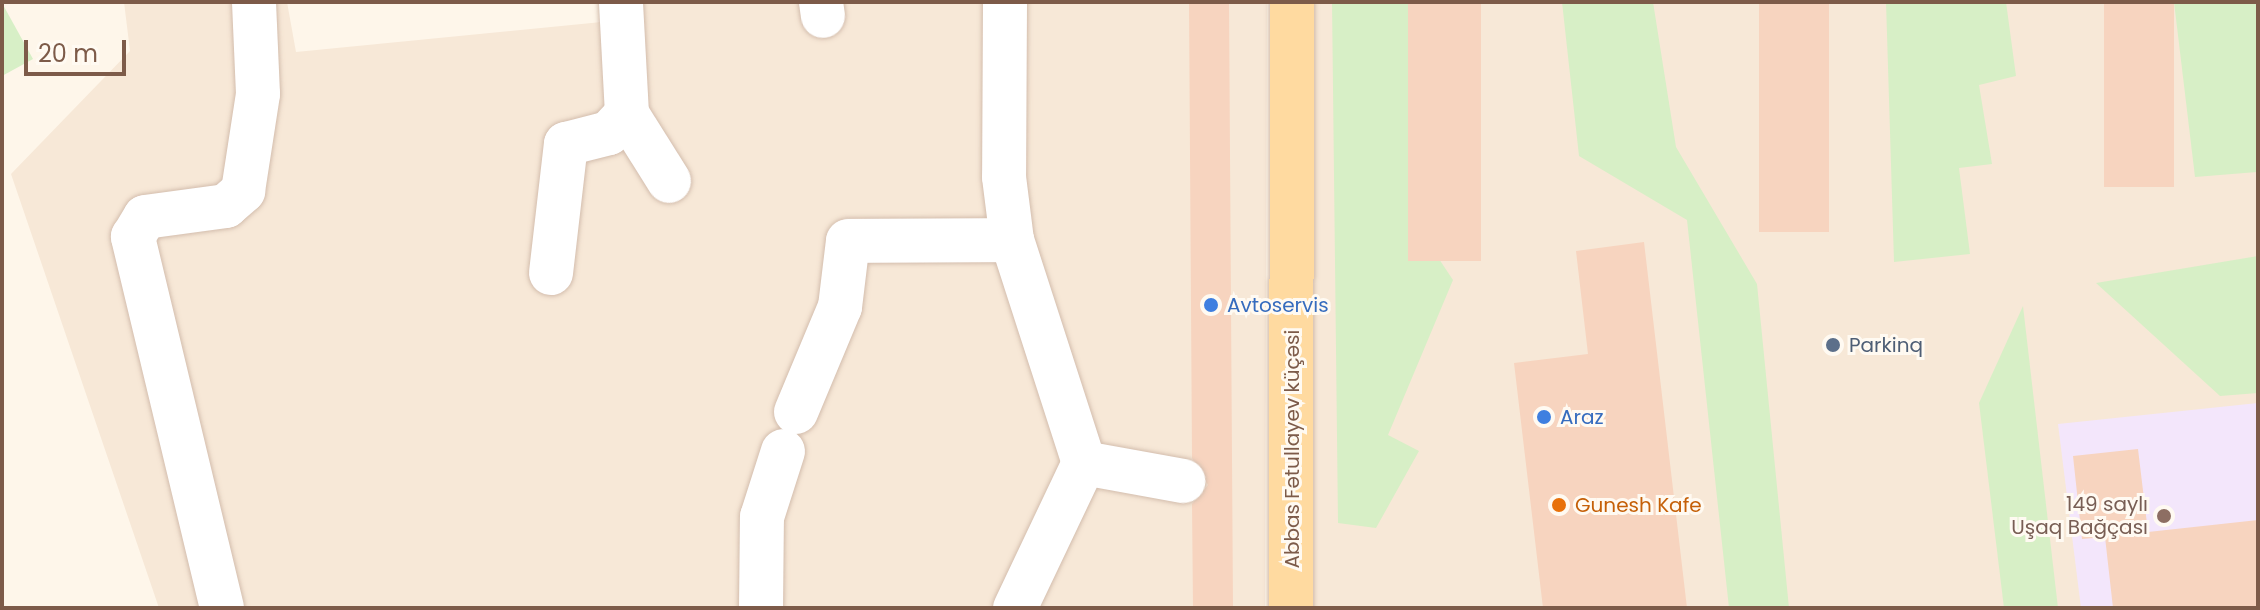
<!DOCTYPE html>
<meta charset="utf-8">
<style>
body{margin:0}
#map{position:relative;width:2260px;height:610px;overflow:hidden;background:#fef6ea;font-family:Poppins,sans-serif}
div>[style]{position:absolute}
.residential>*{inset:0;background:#f7e8d7;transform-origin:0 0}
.education>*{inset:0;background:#f3e6fb}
.green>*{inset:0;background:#d7efc6}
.building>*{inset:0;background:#f7d4bf;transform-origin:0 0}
.roads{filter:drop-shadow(0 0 2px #d3bdad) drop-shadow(0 0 2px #d3bdad)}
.minor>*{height:44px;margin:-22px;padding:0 22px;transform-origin:22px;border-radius:22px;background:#fff}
.major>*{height:44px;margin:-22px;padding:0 22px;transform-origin:22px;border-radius:22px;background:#ffdaa0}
.dots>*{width:22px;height:22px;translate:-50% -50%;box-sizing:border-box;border:4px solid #fffaf2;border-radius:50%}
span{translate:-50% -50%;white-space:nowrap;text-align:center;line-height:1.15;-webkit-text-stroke:6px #fffaf2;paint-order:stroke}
.shop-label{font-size:20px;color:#366cbe}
.left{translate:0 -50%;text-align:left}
.service-label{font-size:20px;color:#4e5e75}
.street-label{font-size:20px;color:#7d5b49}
.education-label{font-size:20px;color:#785e54}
.right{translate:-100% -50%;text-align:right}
.food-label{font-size:20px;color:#c56008}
.frame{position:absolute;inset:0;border:4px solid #7d5b49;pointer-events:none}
.scale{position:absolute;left:24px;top:40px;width:102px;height:36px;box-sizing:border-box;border:4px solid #7d5b49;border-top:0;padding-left:10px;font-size:24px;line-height:28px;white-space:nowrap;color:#7d5b49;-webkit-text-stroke:6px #fffaf2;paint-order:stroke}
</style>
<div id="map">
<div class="residential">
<div style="clip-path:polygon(124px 2px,287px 2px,296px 52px,642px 18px,642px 2px,1267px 2px,1265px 608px,159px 608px,11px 174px,130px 51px)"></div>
<div style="left:1292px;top:2px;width:966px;height:606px"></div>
</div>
<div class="education">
<div style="clip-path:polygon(2258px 403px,2258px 608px,2081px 608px,2058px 424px)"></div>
</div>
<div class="green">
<div style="clip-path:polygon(1332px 2px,1408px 2px,1439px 259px,1453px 280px,1388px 435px,1419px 451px,1376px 528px,1338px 523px)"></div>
<div style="clip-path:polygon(1562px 2px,1653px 2px,1676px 147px,1757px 284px,1789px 608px,1729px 608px,1687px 220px,1579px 156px)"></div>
<div style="clip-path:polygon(1886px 2px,2006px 2px,2016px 76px,1979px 85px,1992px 164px,1959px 168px,1970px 254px,1894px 262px)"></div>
<div style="clip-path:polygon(2174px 2px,2258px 2px,2257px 172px,2195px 177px)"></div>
<div style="clip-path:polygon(2px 3px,33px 59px,2px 76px)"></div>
<div style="clip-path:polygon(2258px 256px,2258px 393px,2220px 396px,2096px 283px)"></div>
<div style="clip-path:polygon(2023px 306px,2058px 608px,2004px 608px,1979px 403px)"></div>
</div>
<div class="building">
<div style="clip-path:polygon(1189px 2px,1229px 2px,1233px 608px,1193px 608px,1192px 504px,1208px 485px,1192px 458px)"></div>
<div style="left:1408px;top:2px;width:73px;height:259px"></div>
<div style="left:1759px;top:2px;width:70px;height:230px"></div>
<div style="left:2104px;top:2px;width:70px;height:185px"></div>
<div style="clip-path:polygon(1644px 242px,1687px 608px,1543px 608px,1514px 363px,1588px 354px,1576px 251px)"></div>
<div style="clip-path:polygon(2138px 449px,2148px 532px,2258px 520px,2258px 608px,2113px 608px,2105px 537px,2082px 539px,2073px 456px)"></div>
</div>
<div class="roads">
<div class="minor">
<div style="left:821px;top:2px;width:14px;rotate:82deg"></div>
<div style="left:1005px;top:2px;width:175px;rotate:90.3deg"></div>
<div style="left:1004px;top:177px;width:64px;rotate:82.8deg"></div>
<div style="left:1012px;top:240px;width:234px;rotate:72.1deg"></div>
<div style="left:1084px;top:463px;width:161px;rotate:115.4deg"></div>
<div style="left:627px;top:114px;width:79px;rotate:57.9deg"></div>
<div style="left:551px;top:273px;width:130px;rotate:-83.4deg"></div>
<div style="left:566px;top:144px;width:44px;rotate:-14.3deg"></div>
<div style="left:609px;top:133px;width:26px;rotate:-47deg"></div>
<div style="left:627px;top:114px;width:112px;rotate:-93.1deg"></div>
<div style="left:796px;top:412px;width:114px;rotate:-67.3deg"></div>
<div style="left:840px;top:307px;width:66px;rotate:-83.1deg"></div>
<div style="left:848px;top:241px;width:164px;rotate:-0.3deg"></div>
<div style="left:1084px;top:463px;width:101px;rotate:10.3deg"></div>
<div style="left:222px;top:608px;width:382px;rotate:-103.5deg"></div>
<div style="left:133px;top:237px;width:23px;rotate:-59deg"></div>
<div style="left:145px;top:217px;width:82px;rotate:-7.7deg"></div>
<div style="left:226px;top:206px;width:23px;rotate:-41deg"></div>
<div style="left:243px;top:191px;width:98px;rotate:-81.2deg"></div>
<div style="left:258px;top:94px;width:92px;rotate:-92.5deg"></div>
<div style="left:761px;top:608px;width:91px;rotate:-89.4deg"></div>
<div style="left:762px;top:517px;width:69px;rotate:-72.3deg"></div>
</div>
<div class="major">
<div style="left:1291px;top:608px;width:606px;rotate:-89.91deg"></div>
</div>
</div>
<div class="dots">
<div style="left:1211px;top:305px;background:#3f7fe0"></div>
<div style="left:1833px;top:345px;background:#5c6f8a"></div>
<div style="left:1544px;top:417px;background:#3f7fe0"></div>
<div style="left:1559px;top:505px;background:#e8710a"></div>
<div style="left:2164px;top:516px;background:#8d6e63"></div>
</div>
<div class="shop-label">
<span class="left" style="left:1227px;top:305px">Avtoservis</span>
<span class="left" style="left:1560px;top:417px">Araz</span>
</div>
<div class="service-label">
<span class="left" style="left:1849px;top:345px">Parkinq</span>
</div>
<div class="street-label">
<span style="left:1292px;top:449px;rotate:-90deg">Abbas Fətullayev küçəsi</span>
</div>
<div class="education-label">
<span class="right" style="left:2148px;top:516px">149 saylı<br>Uşaq Bağçası</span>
</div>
<div class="food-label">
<span class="left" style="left:1575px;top:505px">Gunesh Kafe</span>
</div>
<div class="frame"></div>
<div class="scale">20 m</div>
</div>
